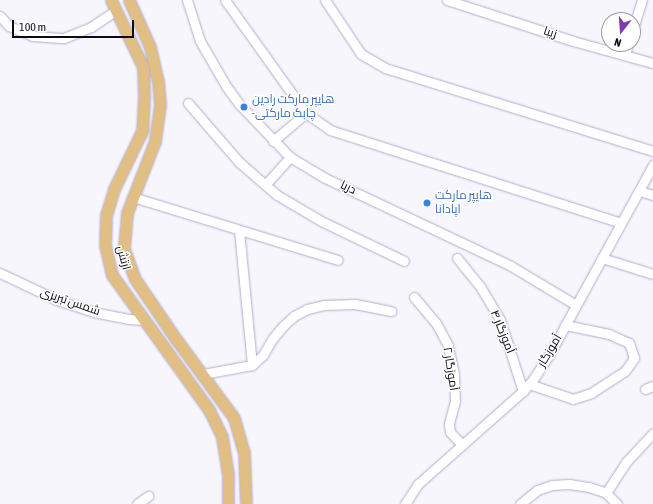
<!DOCTYPE html>
<meta charset="utf-8">
<style>
body{margin:0}
#map{position:relative;width:653px;height:504px;overflow:hidden;background:#f8f6fd;font-family:"Asap Condensed",Cairo,sans-serif}
div>[style]{position:absolute}
.roads{filter:drop-shadow(0 0 1px #b3accd) drop-shadow(0 0 1px #b3accd)}
.minor>*{height:9px;margin:-4.5px;padding:0 4.5px;transform-origin:4.5px;border-radius:4.5px;background:#fff}
.major>*{height:11px;margin:-5.5px;padding:0 5.5px;transform-origin:5.5px;border-radius:5.5px;background:#e1be84}
.dots>*{width:11px;height:11px;translate:-50% -50%;box-sizing:border-box;border:2px solid #fff;border-radius:50%}
span{translate:-50% -50%;white-space:nowrap;text-align:center;line-height:1.15;-webkit-text-stroke:3px #fff;paint-order:stroke}
.street-label{font-size:12px;color:#0d0a16}
.shop-label{font-size:12px;color:#366cbe}
.left{translate:0 -50%;text-align:left}
.north{position:absolute;left:601px;top:12px;width:40px;height:40px;box-sizing:border-box;background:#fff;border:1px solid #9e9da2;border-radius:50%;rotate:197deg;font-size:11px;font-weight:700;line-height:16px;text-align:center;color:#0d0a16}
.north::after{content:'';display:block;margin:auto;width:14px;height:18px;background:#7c3cb0;clip-path:polygon(50% 0,100% 100%,50% 72%,0 100%)}
.scale{position:absolute;left:12px;top:20px;width:122px;height:18px;box-sizing:border-box;border:2px solid #0d0a16;border-top:0;padding-left:5px;font-size:12px;line-height:14px;white-space:nowrap;color:#0d0a16;-webkit-text-stroke:3px #fff;paint-order:stroke}
</style>
<div id="map">
<div class="roads">
<div class="minor">
<div style="left:187px;top:0;width:43px;rotate:72.4deg"></div>
<div style="left:200px;top:41px;width:52px;rotate:60deg"></div>
<div style="left:226px;top:86px;width:22px;rotate:54deg"></div>
<div style="left:239px;top:104px;width:74px;rotate:46.1deg"></div>
<div style="left:290px;top:157px;width:41px;rotate:31deg"></div>
<div style="left:325px;top:178px;width:206px;rotate:25.3deg"></div>
<div style="left:511px;top:266px;width:76px;rotate:31deg"></div>
<div style="left:225px;top:0;width:139px;rotate:54.4deg"></div>
<div style="left:306px;top:113px;width:29px;rotate:35deg"></div>
<div style="left:330px;top:130px;width:305px;rotate:17.7deg"></div>
<div style="left:325px;top:0;width:65px;rotate:56.3deg"></div>
<div style="left:361px;top:54px;width:28px;rotate:30deg"></div>
<div style="left:385px;top:68px;width:281px;rotate:17.2deg"></div>
<div style="left:447px;top:0;width:133px;rotate:18deg"></div>
<div style="left:573px;top:41px;width:83px;rotate:15.4deg"></div>
<div style="left:0;top:16px;width:13px;rotate:48deg"></div>
<div style="left:9px;top:26px;width:26px;rotate:23deg"></div>
<div style="left:33px;top:36px;width:31px;rotate:4deg"></div>
<div style="left:64px;top:38px;width:29px;rotate:-22deg"></div>
<div style="left:91px;top:27px;width:30px;rotate:-34deg"></div>
<div style="left:633px;top:29px;width:30px;rotate:-73deg"></div>
<div style="left:625px;top:55px;width:11px;rotate:-75deg"></div>
<div style="left:188px;top:103px;width:78px;rotate:49.2deg"></div>
<div style="left:239px;top:162px;width:50px;rotate:41deg"></div>
<div style="left:277px;top:195px;width:51px;rotate:30.6deg"></div>
<div style="left:321px;top:221px;width:92px;rotate:25.7deg"></div>
<div style="left:273px;top:141px;width:43px;rotate:-40.3deg"></div>
<div style="left:265px;top:185px;width:38px;rotate:-48deg"></div>
<div style="left:639px;top:191px;width:15px;rotate:16deg"></div>
<div style="left:133px;top:197px;width:214px;rotate:17.1deg"></div>
<div style="left:239px;top:230px;width:136px;rotate:84.5deg"></div>
<div style="left:457px;top:258px;width:38px;rotate:51deg"></div>
<div style="left:481px;top:288px;width:37px;rotate:59deg"></div>
<div style="left:500px;top:320px;width:75px;rotate:72.1deg"></div>
<div style="left:602px;top:258px;width:53px;rotate:17.4deg"></div>
<div style="left:0;top:273px;width:63px;rotate:25.3deg"></div>
<div style="left:57px;top:300px;width:38px;rotate:18deg"></div>
<div style="left:93px;top:312px;width:36px;rotate:11deg"></div>
<div style="left:128px;top:319px;width:15px;rotate:4deg"></div>
<div style="left:414px;top:297px;width:34px;rotate:50deg"></div>
<div style="left:436px;top:323px;width:26px;rotate:62deg"></div>
<div style="left:448px;top:346px;width:29px;rotate:78deg"></div>
<div style="left:454px;top:374px;width:27px;rotate:88deg"></div>
<div style="left:455px;top:401px;width:24px;rotate:105deg"></div>
<div style="left:449px;top:424px;width:8px;rotate:83deg"></div>
<div style="left:450px;top:432px;width:18px;rotate:47deg"></div>
<div style="left:203px;top:374px;width:50px;rotate:-10.4deg"></div>
<div style="left:252px;top:365px;width:15px;rotate:-42deg"></div>
<div style="left:263px;top:355px;width:20px;rotate:-60deg"></div>
<div style="left:273px;top:338px;width:16px;rotate:-50deg"></div>
<div style="left:283px;top:326px;width:15px;rotate:-42deg"></div>
<div style="left:294px;top:316px;width:15px;rotate:-28deg"></div>
<div style="left:307px;top:309px;width:17px;rotate:-13deg"></div>
<div style="left:324px;top:305px;width:31px;rotate:-2deg"></div>
<div style="left:355px;top:304px;width:37px;rotate:11deg"></div>
<div style="left:529px;top:384px;width:46px;rotate:18.8deg"></div>
<div style="left:573px;top:399px;width:19px;rotate:-18deg"></div>
<div style="left:591px;top:393px;width:40px;rotate:-32.9deg"></div>
<div style="left:625px;top:371px;width:16px;rotate:-55deg"></div>
<div style="left:634px;top:358px;width:16px;rotate:-108deg"></div>
<div style="left:629px;top:343px;width:22px;rotate:-156deg"></div>
<div style="left:609px;top:334px;width:45px;rotate:-168.4deg"></div>
<div style="left:645px;top:389px;width:9px;rotate:-21deg"></div>
<div style="left:606px;top:493px;width:38px;rotate:-57deg"></div>
<div style="left:627px;top:461px;width:38px;rotate:-47deg"></div>
<div style="left:137px;top:504px;width:14px;rotate:-36deg"></div>
<div style="left:405px;top:504px;width:24px;rotate:-57deg"></div>
<div style="left:418px;top:484px;width:140px;rotate:-41.5deg"></div>
<div style="left:523px;top:391px;width:13px;rotate:-48deg"></div>
<div style="left:532px;top:381px;width:31px;rotate:-57deg"></div>
<div style="left:549px;top:355px;width:217px;rotate:-61.3deg"></div>
<div style="left:520px;top:504px;width:22px;rotate:-39deg"></div>
<div style="left:537px;top:490px;width:16px;rotate:-18deg"></div>
<div style="left:552px;top:485px;width:17px;rotate:-3deg"></div>
<div style="left:569px;top:484px;width:20px;rotate:9deg"></div>
<div style="left:589px;top:487px;width:18px;rotate:19deg"></div>
<div style="left:606px;top:493px;width:16px;rotate:45deg"></div>
</div>
<div class="major">
<div style="left:111px;top:0;width:74px;rotate:64.5deg"></div>
<div style="left:143px;top:67px;width:30px;rotate:88deg"></div>
<div style="left:144px;top:97px;width:34px;rotate:93deg"></div>
<div style="left:142px;top:131px;width:64px;rotate:115.8deg"></div>
<div style="left:114px;top:189px;width:28px;rotate:107deg"></div>
<div style="left:106px;top:216px;width:29px;rotate:92deg"></div>
<div style="left:105px;top:245px;width:31px;rotate:77deg"></div>
<div style="left:112px;top:275px;width:166px;rotate:54.3deg"></div>
<div style="left:209px;top:410px;width:30px;rotate:64deg"></div>
<div style="left:222px;top:437px;width:36px;rotate:81deg"></div>
<div style="left:228px;top:473px;width:31px;rotate:90deg"></div>
<div style="left:129px;top:0;width:51px;rotate:65.9deg"></div>
<div style="left:150px;top:47px;width:35px;rotate:77deg"></div>
<div style="left:158px;top:81px;width:24px;rotate:85deg"></div>
<div style="left:160px;top:105px;width:36px;rotate:98deg"></div>
<div style="left:155px;top:141px;width:77px;rotate:111.3deg"></div>
<div style="left:127px;top:213px;width:36px;rotate:95deg"></div>
<div style="left:124px;top:249px;width:32px;rotate:70deg"></div>
<div style="left:135px;top:279px;width:73px;rotate:55.7deg"></div>
<div style="left:176px;top:339px;width:98px;rotate:53.7deg"></div>
<div style="left:234px;top:418px;width:35px;rotate:74deg"></div>
<div style="left:244px;top:452px;width:52px;rotate:87.8deg"></div>
</div>
</div>
<div class="dots">
<div style="left:244px;top:107px;background:#3f7fe0"></div>
<div style="left:427px;top:203px;background:#3f7fe0"></div>
</div>
<div class="street-label">
<span style="left:550px;top:33px;rotate:18deg">زیبا</span>
<span style="left:348px;top:188px;rotate:25deg">دریا</span>
<span style="left:123px;top:258px;rotate:75deg">ارتش</span>
<span style="left:70px;top:302px;rotate:19deg">شمس تبریزی</span>
<span style="left:502px;top:332px;rotate:68deg">آموزگار ۴</span>
<span style="left:550px;top:351px;rotate:-59deg">آموزگار</span>
<span style="left:450px;top:369px;rotate:81deg">آموزگار ۲</span>
</div>
<div class="shop-label">
<span class="left" style="left:252px;top:107px">هایپر مارکت رادین<br>-چابک مارکتی</span>
<span class="left" style="left:435px;top:203px">هایپر مارکت<br>اپادانا</span>
</div>
<div class="north">N</div>
<div class="scale">100 m</div>
</div>
